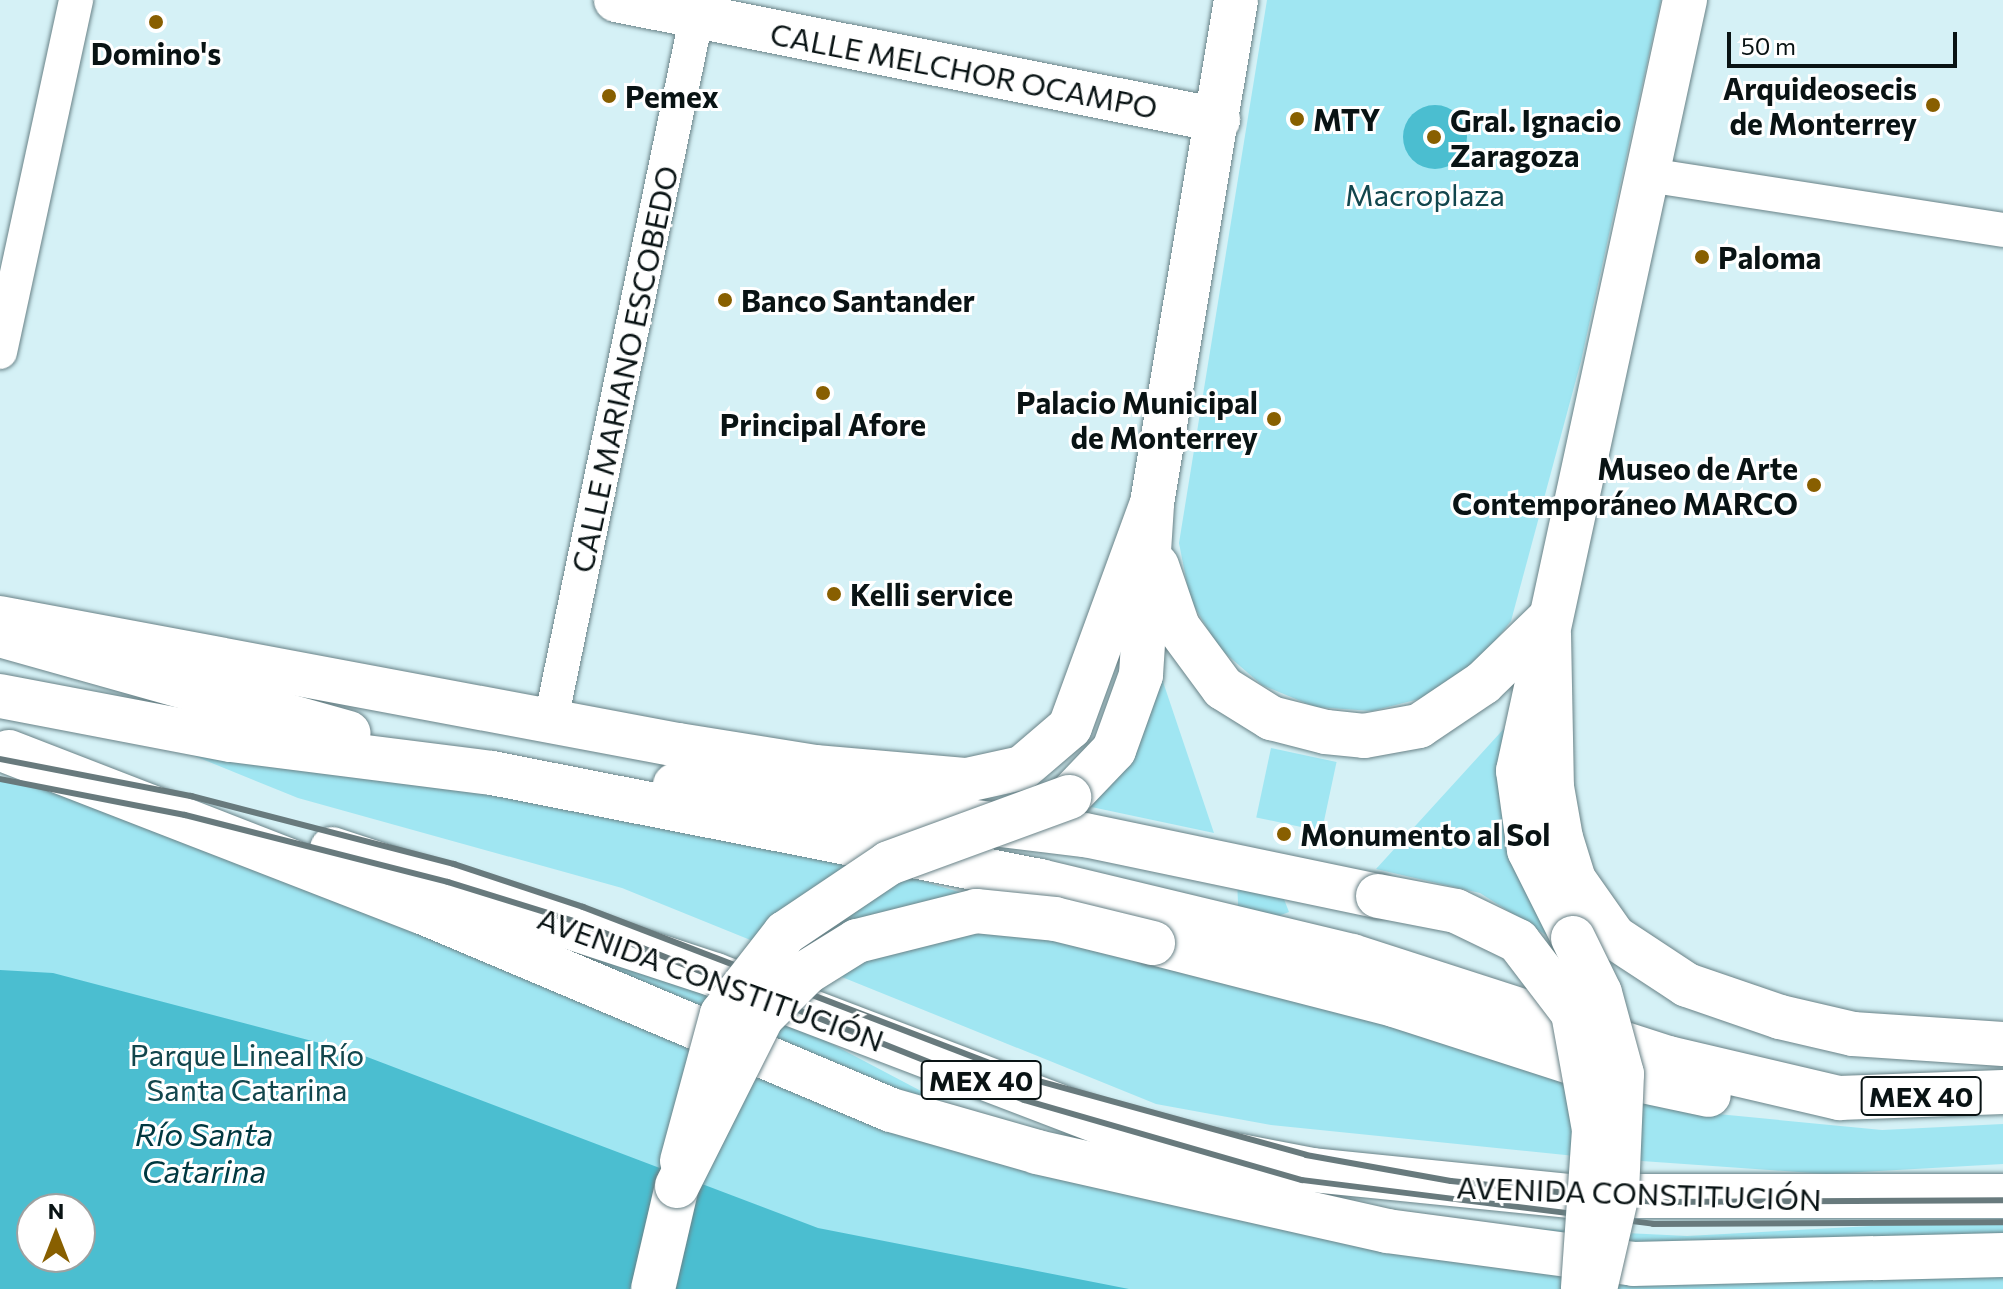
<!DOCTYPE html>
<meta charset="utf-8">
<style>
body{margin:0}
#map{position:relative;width:2003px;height:1289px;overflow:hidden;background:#d5f1f6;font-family:Commissioner,sans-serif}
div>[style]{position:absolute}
.green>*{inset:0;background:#a0e6f2;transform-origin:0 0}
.water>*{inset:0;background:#4bbed0}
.round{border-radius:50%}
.roads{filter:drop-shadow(0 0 2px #698287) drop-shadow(0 0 2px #698287)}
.street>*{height:34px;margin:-17px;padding:0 17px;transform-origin:17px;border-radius:17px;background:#fff}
.secondary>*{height:44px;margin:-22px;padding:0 22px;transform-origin:22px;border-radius:22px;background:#fff}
.highway>*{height:44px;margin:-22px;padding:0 22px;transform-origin:22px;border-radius:22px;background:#fff}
.rail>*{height:6px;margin:-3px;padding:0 3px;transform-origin:3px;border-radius:3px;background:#687a7d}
.bridges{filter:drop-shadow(0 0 2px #698287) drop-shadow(0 0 2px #698287)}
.secondary-bridge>*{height:44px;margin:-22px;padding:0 22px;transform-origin:22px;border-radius:22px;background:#fff}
.highway-bridge>*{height:44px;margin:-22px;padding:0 22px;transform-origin:22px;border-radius:22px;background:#fff}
.dots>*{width:22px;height:22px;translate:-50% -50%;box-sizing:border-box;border:4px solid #fff;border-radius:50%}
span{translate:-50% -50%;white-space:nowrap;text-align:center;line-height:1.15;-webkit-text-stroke:6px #fff;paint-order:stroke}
.shield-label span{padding:2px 6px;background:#fff;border:2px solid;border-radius:6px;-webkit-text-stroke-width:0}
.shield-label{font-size:28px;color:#091314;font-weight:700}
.poi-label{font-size:30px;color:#091314;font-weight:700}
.right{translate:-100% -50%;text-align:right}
.left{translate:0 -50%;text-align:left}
.street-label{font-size:30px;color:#091314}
.park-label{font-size:30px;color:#12464d}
.water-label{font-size:32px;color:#003840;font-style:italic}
.north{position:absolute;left:16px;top:1193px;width:80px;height:80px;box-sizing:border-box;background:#fff;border:2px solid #9da1a1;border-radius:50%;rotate:0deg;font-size:22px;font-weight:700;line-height:32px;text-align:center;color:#091314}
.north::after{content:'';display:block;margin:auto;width:28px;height:36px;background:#885f00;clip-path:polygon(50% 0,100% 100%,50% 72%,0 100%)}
.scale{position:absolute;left:1727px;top:32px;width:230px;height:36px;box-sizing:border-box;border:4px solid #091314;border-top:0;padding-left:10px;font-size:24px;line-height:28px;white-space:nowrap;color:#091314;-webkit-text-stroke:6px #fff;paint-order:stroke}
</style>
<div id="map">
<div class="green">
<div style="clip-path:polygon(1267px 0,1661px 0,1581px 361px,1511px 621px,1475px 666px,1427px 697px,1372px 711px,1315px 707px,1262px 685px,1219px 648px,1190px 599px,1179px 543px)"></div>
<div style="clip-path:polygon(1157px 664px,1214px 833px,1082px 805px)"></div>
<div style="clip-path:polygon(1510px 722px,1562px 945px,1480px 893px,1376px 869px)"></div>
<div style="clip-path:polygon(160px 742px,535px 797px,824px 851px,1163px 954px,1240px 953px,1237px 879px,1267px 855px,1289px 912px,1265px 921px,1527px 1060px,1666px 1109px,1882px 1130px,2003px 1124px,2003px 1164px,1826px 1174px,1585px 1157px,1271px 1125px,1156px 1104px,622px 888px,298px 798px)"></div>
<div style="left:1271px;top:748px;width:67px;height:71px;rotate:12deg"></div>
<div style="clip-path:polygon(evenodd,0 777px,97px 797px,773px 1013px,1014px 1140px,1426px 1223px,1687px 1236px,2003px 1219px,2003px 1289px,0 1289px,0 777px,32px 1209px,80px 1209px,80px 1257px,32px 1257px,32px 1209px)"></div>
</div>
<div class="water">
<div class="round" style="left:1403px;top:105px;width:64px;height:64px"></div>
<div style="clip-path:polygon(evenodd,0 970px,53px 973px,354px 1052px,818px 1228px,1129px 1289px,0 1289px,0 970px,32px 1209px,80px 1209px,80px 1257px,32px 1257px,32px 1209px)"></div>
</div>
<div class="roads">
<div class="street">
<div style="left:1648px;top:175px;width:359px;rotate:8.8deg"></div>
<div style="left:0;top:352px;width:360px;rotate:-77.8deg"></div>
<div style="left:551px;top:720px;width:735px;rotate:-78.31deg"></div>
</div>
<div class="secondary">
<div style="left:616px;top:0;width:614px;rotate:11.27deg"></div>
<div style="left:1157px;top:566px;width:65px;rotate:71deg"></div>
<div style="left:1178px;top:627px;width:76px;rotate:53.6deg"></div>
<div style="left:1223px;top:688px;width:57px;rotate:32deg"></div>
<div style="left:1271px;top:718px;width:57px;rotate:14.3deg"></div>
<div style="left:1326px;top:732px;width:38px;rotate:6deg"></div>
<div style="left:1364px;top:736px;width:56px;rotate:-10.3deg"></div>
<div style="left:1419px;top:726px;width:77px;rotate:-33.9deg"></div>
<div style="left:1483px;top:683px;width:93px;rotate:-44.1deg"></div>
<div style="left:0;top:618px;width:690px;rotate:10.61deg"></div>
<div style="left:678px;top:745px;width:139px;rotate:9.1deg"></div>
<div style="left:815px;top:767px;width:153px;rotate:4.9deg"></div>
<div style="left:967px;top:780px;width:56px;rotate:-12.3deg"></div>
<div style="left:1022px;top:768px;width:63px;rotate:-40.5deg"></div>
<div style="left:1070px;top:727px;width:239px;rotate:-69.9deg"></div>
<div style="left:1069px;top:797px;width:65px;rotate:-46.2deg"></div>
<div style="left:1114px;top:750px;width:80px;rotate:-70.2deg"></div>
<div style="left:1141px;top:675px;width:172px;rotate:-86.3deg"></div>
<div style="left:1152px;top:503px;width:510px;rotate:-80.52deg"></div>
<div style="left:1573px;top:938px;width:98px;rotate:-116.6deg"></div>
<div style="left:1529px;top:850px;width:80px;rotate:-97.9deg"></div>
<div style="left:1518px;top:771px;width:789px;rotate:-77.78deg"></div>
<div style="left:653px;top:1289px;width:106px;rotate:-76.9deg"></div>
</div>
<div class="highway">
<div style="left:1549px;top:634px;width:153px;rotate:88.9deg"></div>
<div style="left:1552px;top:787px;width:52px;rotate:80deg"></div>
<div style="left:1561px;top:838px;width:44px;rotate:72.8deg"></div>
<div style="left:1574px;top:880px;width:70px;rotate:54.9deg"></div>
<div style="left:1614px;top:937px;width:87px;rotate:33.3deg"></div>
<div style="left:1687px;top:985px;width:98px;rotate:19deg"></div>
<div style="left:1780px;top:1017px;width:75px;rotate:13.1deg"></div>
<div style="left:1853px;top:1034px;width:150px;rotate:3.8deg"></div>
<div style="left:0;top:635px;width:362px;rotate:15.7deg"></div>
<div style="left:0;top:696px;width:235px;rotate:10.8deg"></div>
<div style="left:231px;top:740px;width:263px;rotate:7.2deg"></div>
<div style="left:492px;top:773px;width:559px;rotate:11.15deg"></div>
<div style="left:1040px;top:881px;width:321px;rotate:13.5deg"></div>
<div style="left:1352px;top:956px;width:332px;rotate:17.9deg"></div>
<div style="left:1668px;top:1058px;width:176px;rotate:13.2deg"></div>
<div style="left:1839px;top:1098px;width:164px;rotate:-2.1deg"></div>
<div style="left:9px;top:752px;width:443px;rotate:21.2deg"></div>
<div style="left:422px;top:912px;width:509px;rotate:22.89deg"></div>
<div style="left:891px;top:1110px;width:152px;rotate:16deg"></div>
<div style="left:1037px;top:1152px;width:359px;rotate:12.7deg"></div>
<div style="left:1387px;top:1231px;width:248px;rotate:7.6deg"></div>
<div style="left:1633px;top:1264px;width:370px;rotate:-1.4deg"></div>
<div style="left:675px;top:785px;width:413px;rotate:7deg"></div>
<div style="left:1085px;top:835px;width:299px;rotate:11.8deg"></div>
<div style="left:332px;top:849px;width:403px;rotate:18.2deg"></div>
<div style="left:715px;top:975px;width:412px;rotate:20.9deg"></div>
<div style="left:1100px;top:1122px;width:107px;rotate:14.6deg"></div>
<div style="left:1204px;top:1149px;width:111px;rotate:10.9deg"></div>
<div style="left:1313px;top:1170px;width:257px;rotate:5.8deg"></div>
<div style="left:1569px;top:1196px;width:434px"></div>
<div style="left:1153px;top:943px;width:249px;rotate:14.4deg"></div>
<div style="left:1394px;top:1005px;width:222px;rotate:17.9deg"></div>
<div style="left:1605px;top:1073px;width:106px;rotate:11.9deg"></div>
</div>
</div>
<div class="rail">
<div style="left:0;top:759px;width:195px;rotate:11deg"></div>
<div style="left:191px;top:796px;width:272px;rotate:14.5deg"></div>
<div style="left:454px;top:864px;width:136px;rotate:18.4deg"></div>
<div style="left:583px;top:907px;width:480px;rotate:21deg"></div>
<div style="left:1031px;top:1079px;width:285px;rotate:15.4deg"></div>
<div style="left:1306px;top:1155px;width:147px;rotate:10.2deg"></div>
<div style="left:1451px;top:1181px;width:205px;rotate:5.9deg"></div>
<div style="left:1655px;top:1202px;width:348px;rotate:-0.3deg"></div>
<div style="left:0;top:779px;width:188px;rotate:11deg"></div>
<div style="left:185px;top:815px;width:271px;rotate:14.3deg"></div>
<div style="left:448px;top:882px;width:135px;rotate:17.2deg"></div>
<div style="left:577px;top:922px;width:481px;rotate:21.7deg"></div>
<div style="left:1024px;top:1100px;width:289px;rotate:16.1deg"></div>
<div style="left:1302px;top:1180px;width:354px;rotate:7.1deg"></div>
<div style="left:1653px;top:1224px;width:350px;rotate:-0.3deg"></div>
</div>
<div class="bridges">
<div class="secondary-bridge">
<div style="left:1573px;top:938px;width:61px;rotate:63.9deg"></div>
<div style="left:1600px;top:993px;width:84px;rotate:74.8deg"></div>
<div style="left:1622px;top:1074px;width:120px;rotate:92.4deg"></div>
<div style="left:1617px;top:1194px;width:98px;rotate:103deg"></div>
<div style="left:682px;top:1161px;width:152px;rotate:-74.8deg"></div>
<div style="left:722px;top:1014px;width:103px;rotate:-52.1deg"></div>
<div style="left:785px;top:933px;width:125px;rotate:-33.9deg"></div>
<div style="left:889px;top:863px;width:192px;rotate:-20.1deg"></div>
</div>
<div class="highway-bridge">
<div style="left:1378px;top:896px;width:79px;rotate:10.9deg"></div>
<div style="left:1456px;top:911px;width:69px;rotate:25.8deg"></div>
<div style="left:1518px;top:941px;width:91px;rotate:52.6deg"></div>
<div style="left:1573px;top:1013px;width:119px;rotate:79.8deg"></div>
<div style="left:1594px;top:1130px;width:159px;rotate:94deg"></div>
<div style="left:677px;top:1186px;width:189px;rotate:-63.3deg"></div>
<div style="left:762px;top:1017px;width:64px;rotate:-45deg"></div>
<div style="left:807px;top:972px;width:59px;rotate:-31.8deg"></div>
<div style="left:857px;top:941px;width:123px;rotate:-14.1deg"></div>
<div style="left:976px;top:911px;width:79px;rotate:5.8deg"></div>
<div style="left:1055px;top:919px;width:101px;rotate:13.8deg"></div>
</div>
</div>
<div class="dots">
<div style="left:156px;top:22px;background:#885f00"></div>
<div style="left:609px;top:96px;background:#885f00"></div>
<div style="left:1933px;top:105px;background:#885f00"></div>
<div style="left:1297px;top:119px;background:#885f00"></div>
<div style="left:1434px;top:137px;background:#885f00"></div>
<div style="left:1702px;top:257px;background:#885f00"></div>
<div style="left:725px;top:300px;background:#885f00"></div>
<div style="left:823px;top:393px;background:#885f00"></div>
<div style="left:1274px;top:419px;background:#885f00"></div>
<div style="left:1814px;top:485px;background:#885f00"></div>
<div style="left:834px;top:594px;background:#885f00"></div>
<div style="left:1284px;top:834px;background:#885f00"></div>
</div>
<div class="shield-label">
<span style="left:981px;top:1080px">MEX 40</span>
<span style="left:1921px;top:1096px">MEX 40</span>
</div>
<div class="poi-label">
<span style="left:156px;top:53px">Domino's</span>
<span class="right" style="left:1917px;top:105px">Arquideosecis<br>de Monterrey</span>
<span class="left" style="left:625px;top:96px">Pemex</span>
<span class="left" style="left:1313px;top:119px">MTY</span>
<span class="left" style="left:1450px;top:137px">Gral. Ignacio<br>Zaragoza</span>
<span class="left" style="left:1718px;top:257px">Paloma</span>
<span class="left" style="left:741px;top:300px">Banco Santander</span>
<span class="right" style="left:1258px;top:419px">Palacio Municipal<br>de Monterrey</span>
<span style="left:823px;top:424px">Principal Afore</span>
<span class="right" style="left:1798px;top:485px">Museo de Arte<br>Contemporáneo MARCO</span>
<span class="left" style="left:850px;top:594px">Kelli service</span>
<span class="left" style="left:1300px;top:834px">Monumento al Sol</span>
</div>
<div class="street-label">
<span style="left:964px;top:70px;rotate:11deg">CALLE MELCHOR OCAMPO</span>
<span style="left:624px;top:369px;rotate:-78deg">CALLE MARIANO ESCOBEDO</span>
<span style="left:711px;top:979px;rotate:20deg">AVENIDA CONSTITUCIÓN</span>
<span style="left:1639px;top:1193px;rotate:2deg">AVENIDA CONSTITUCIÓN</span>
</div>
<div class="park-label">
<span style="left:1425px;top:194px">Macroplaza</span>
<span style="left:247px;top:1071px">Parque Lineal Río<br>Santa Catarina</span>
</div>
<div class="water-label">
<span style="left:204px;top:1152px">Río Santa<br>Catarina</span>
</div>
<div class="north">N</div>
<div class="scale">50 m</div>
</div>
